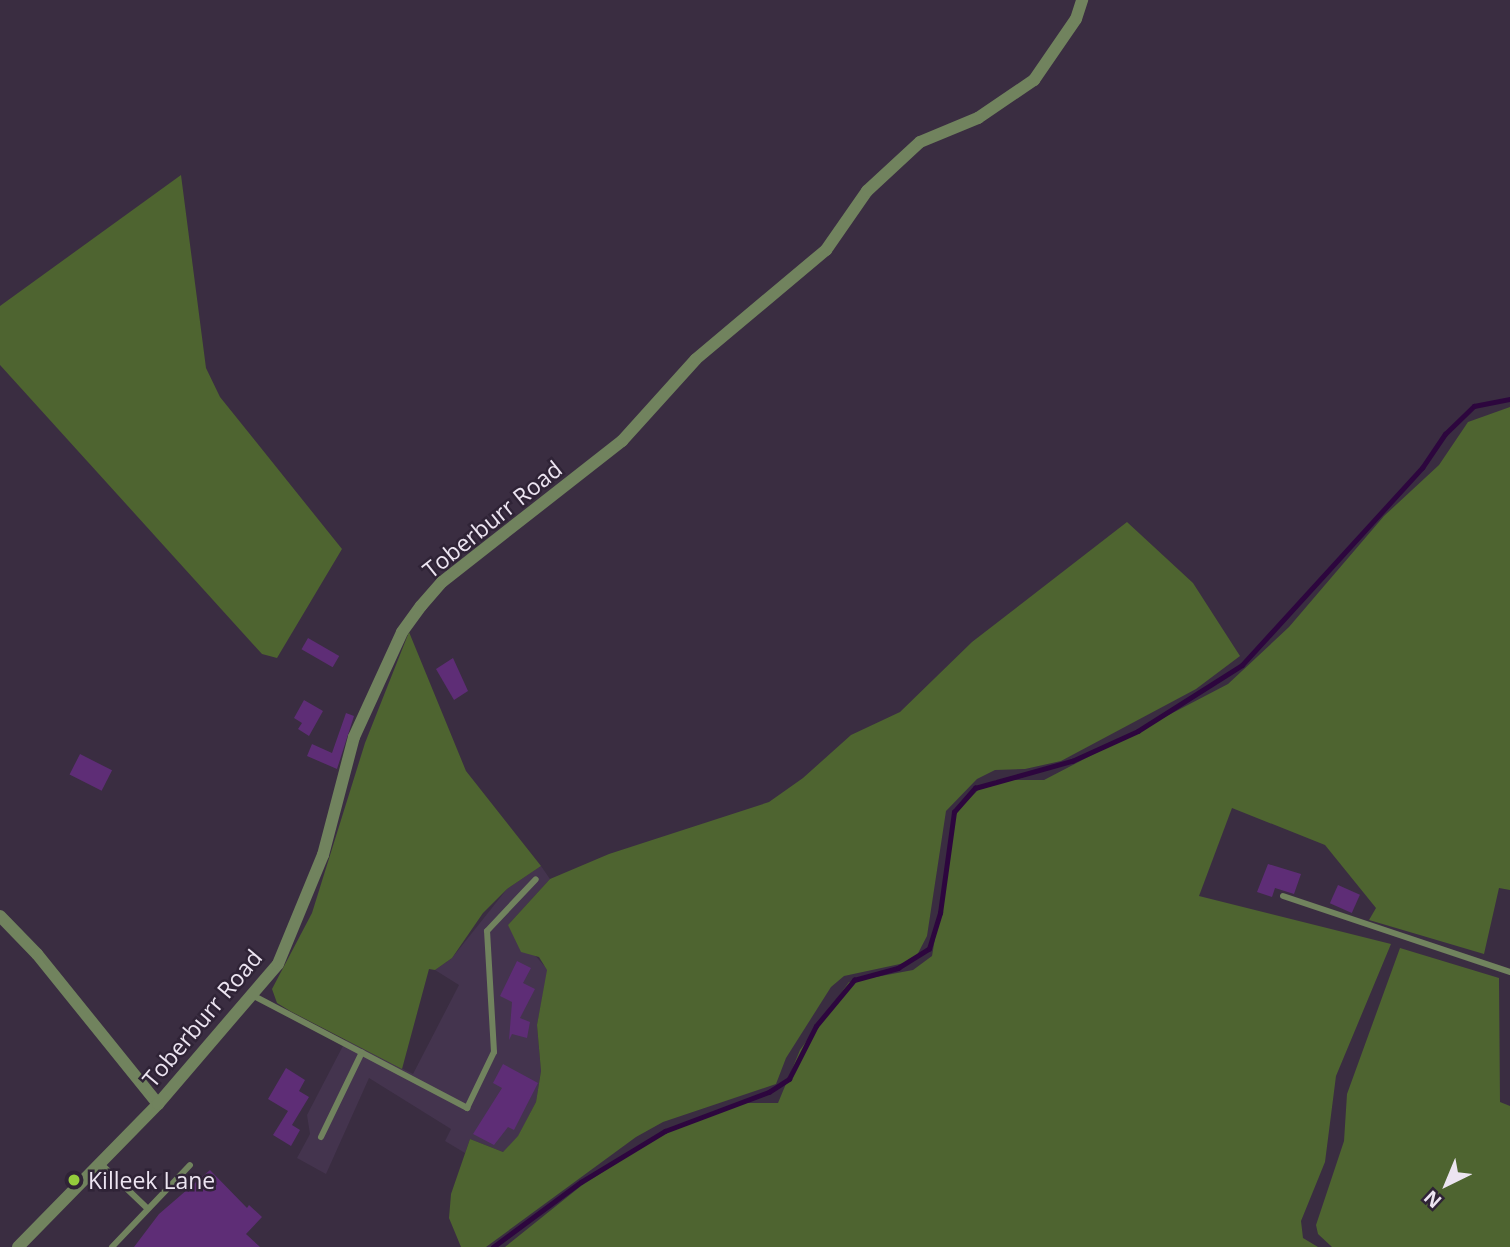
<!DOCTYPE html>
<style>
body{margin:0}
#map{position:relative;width:1510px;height:1247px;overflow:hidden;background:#3a2d41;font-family:"Open Sans",sans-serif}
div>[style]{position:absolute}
.built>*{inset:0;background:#44344e}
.green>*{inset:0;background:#4e6430}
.stream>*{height:4.5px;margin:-2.25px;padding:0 2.25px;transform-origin:2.25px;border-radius:2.25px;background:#2d063e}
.building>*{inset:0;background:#5e2d76;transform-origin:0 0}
.lane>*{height:6px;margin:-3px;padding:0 3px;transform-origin:3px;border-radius:3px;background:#71835e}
.street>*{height:12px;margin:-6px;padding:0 6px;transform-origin:6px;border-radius:6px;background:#71835e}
.dots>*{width:19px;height:19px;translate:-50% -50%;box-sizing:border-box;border:4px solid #2f2336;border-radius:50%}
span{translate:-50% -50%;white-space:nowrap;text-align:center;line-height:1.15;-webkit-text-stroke:5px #2f2336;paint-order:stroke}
.street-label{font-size:23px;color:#ece4f1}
.poi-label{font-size:23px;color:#ece4f1}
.left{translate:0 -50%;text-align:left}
.north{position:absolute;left:1412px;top:1149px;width:70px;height:70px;-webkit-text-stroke:5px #2f2336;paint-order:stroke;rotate:223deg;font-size:19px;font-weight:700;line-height:28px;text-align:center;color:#ece4f1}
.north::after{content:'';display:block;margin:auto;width:24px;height:32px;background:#ece4f1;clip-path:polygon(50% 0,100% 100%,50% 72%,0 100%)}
</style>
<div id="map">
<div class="built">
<div style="clip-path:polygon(541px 866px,550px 879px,508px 925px,548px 970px,537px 1025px,541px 1071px,536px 1102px,518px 1137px,503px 1152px,470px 1139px,465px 1153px,445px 1141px,451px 1129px,369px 1078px,326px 1174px,297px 1158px,310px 1134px,307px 1115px,346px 1040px,413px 1074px,459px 985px,435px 970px,452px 958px,507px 889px)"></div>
</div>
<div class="green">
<div style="clip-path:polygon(181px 175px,206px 368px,220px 397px,342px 549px,277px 658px,262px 654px,0 365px,0 306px)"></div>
<div style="clip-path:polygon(1510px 407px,1510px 890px,1499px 888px,1484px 954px,1369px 920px,1376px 908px,1325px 845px,1232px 808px,1199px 896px,1391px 944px,1336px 1076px,1325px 1162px,1301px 1221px,1303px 1238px,1318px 1247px,505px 1247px,581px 1186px,665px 1132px,740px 1103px,778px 1103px,800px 1050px,849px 982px,913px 970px,932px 956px,956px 813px,978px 790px,996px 780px,1044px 780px,1228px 684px,1289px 627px,1384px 516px,1439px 465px,1468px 422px)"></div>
<div style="clip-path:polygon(1127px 522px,1193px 583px,1240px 656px,1196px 689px,1061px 761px,1025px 769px,995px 770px,977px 779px,946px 811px,927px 936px,914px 961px,844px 976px,831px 987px,786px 1058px,776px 1084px,663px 1122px,636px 1137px,486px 1247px,461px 1247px,449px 1218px,451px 1194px,470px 1139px,503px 1152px,518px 1136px,536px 1102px,541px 1071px,537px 1025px,547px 970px,539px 957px,521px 952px,508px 925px,550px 879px,609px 854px,769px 802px,803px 778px,851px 735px,900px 712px,972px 642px)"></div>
<div style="clip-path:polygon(409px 632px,466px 771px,541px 866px,507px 889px,483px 913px,452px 958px,435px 970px,429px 969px,402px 1069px,290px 1011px,277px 1003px,272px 989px,312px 913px,365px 743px)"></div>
<div style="clip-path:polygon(1400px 948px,1499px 978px,1500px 1102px,1510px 1106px,1510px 1247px,1332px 1247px,1318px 1234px,1316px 1225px,1344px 1141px,1347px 1094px)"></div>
</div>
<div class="stream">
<div style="left:493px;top:1247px;width:109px;rotate:-36.5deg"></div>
<div style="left:581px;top:1182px;width:98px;rotate:-31.3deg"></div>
<div style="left:665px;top:1131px;width:111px;rotate:-20.6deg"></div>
<div style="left:769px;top:1092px;width:24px;rotate:-33deg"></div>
<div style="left:789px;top:1079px;width:59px;rotate:-63deg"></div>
<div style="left:816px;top:1026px;width:60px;rotate:-50.4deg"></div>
<div style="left:854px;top:980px;width:46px;rotate:-15.3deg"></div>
<div style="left:898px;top:968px;width:36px;rotate:-32deg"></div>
<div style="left:929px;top:949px;width:38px;rotate:-73deg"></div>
<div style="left:940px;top:913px;width:102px;rotate:-82.1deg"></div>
<div style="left:954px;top:812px;width:32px;rotate:-49deg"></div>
<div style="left:975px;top:788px;width:101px;rotate:-15.6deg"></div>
<div style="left:1072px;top:761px;width:72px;rotate:-24.4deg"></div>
<div style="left:1138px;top:731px;width:123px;rotate:-32.4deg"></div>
<div style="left:1242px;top:665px;width:267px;rotate:-47.6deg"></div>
<div style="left:1422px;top:468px;width:41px;rotate:-55.9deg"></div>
<div style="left:1445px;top:434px;width:40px;rotate:-44deg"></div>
<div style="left:1474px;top:406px;width:37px;rotate:-11deg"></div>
</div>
<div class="building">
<div style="left:308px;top:638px;width:36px;height:13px;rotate:30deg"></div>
<div style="clip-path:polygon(453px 658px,468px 691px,454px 700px,436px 669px)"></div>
<div style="clip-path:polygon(304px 700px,323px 711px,309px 736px,298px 729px,302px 723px,294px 718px)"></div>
<div style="clip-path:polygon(346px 713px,354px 716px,337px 769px,307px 756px,312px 744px,332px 753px)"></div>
<div style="left:80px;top:754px;width:36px;height:23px;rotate:27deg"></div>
<div style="clip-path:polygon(1268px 864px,1301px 874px,1294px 894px,1275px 888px,1272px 897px,1257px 892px)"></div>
<div style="left:1338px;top:885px;width:24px;height:20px;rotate:24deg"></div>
<div style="clip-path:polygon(517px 961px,531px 968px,523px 983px,535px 989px,520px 1018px,530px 1022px,527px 1038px,512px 1034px,509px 1040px,512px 1002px,500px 996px)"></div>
<div style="clip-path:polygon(503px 1064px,538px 1083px,514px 1130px,508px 1127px,494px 1145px,473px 1134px,502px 1088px,493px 1083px)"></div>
<div style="clip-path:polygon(286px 1068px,305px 1080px,299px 1091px,309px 1097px,292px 1125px,300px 1130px,291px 1146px,273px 1135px,288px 1111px,268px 1099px)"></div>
<div style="clip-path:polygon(210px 1170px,247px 1208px,249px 1205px,262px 1217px,246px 1234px,260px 1247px,134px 1247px,159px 1214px)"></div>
</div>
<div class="lane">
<div style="left:1283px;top:896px;width:239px;rotate:18.5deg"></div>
<div style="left:254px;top:996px;width:241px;rotate:27.7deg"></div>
<div style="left:467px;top:1108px;width:62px;rotate:-64.3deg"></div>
<div style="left:494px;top:1052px;width:121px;rotate:-93.3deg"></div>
<div style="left:487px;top:931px;width:71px;rotate:-46.7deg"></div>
<div style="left:321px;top:1137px;width:94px;rotate:-64.2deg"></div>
<div style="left:100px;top:1163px;width:65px;rotate:43.8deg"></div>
<div style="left:112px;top:1247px;width:113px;rotate:-46.4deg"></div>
</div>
<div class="street">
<div style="left:0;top:916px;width:53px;rotate:45.8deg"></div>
<div style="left:37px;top:954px;width:193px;rotate:51.1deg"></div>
<div style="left:18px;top:1247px;width:200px;rotate:-45.6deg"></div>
<div style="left:158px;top:1104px;width:184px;rotate:-49.4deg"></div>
<div style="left:278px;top:964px;width:118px;rotate:-67.6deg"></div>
<div style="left:323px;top:855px;width:122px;rotate:-75.3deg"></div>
<div style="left:354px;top:737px;width:115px;rotate:-65.4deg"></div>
<div style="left:402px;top:632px;width:32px;rotate:-54deg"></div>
<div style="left:421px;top:606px;width:32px;rotate:-49deg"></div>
<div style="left:442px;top:582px;width:229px;rotate:-38.1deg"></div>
<div style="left:622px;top:441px;width:110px;rotate:-47.9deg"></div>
<div style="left:696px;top:359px;width:170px;rotate:-40deg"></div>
<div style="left:826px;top:250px;width:72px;rotate:-55.2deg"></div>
<div style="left:867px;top:191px;width:72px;rotate:-42.8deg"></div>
<div style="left:920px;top:142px;width:63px;rotate:-22.5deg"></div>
<div style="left:978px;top:118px;width:68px;rotate:-34.2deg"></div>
<div style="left:1034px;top:80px;width:74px;rotate:-55.5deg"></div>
<div style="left:1076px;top:19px;width:20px;rotate:-72deg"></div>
</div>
<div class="dots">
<div style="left:74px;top:1180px;background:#94cc3c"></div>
</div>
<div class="street-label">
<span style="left:492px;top:519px;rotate:-39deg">Toberburr Road</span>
<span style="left:202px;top:1018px;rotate:-50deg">Toberburr Road</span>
</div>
<div class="poi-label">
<span class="left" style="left:88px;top:1180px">Killeek Lane</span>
</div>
<div class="north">N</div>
</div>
